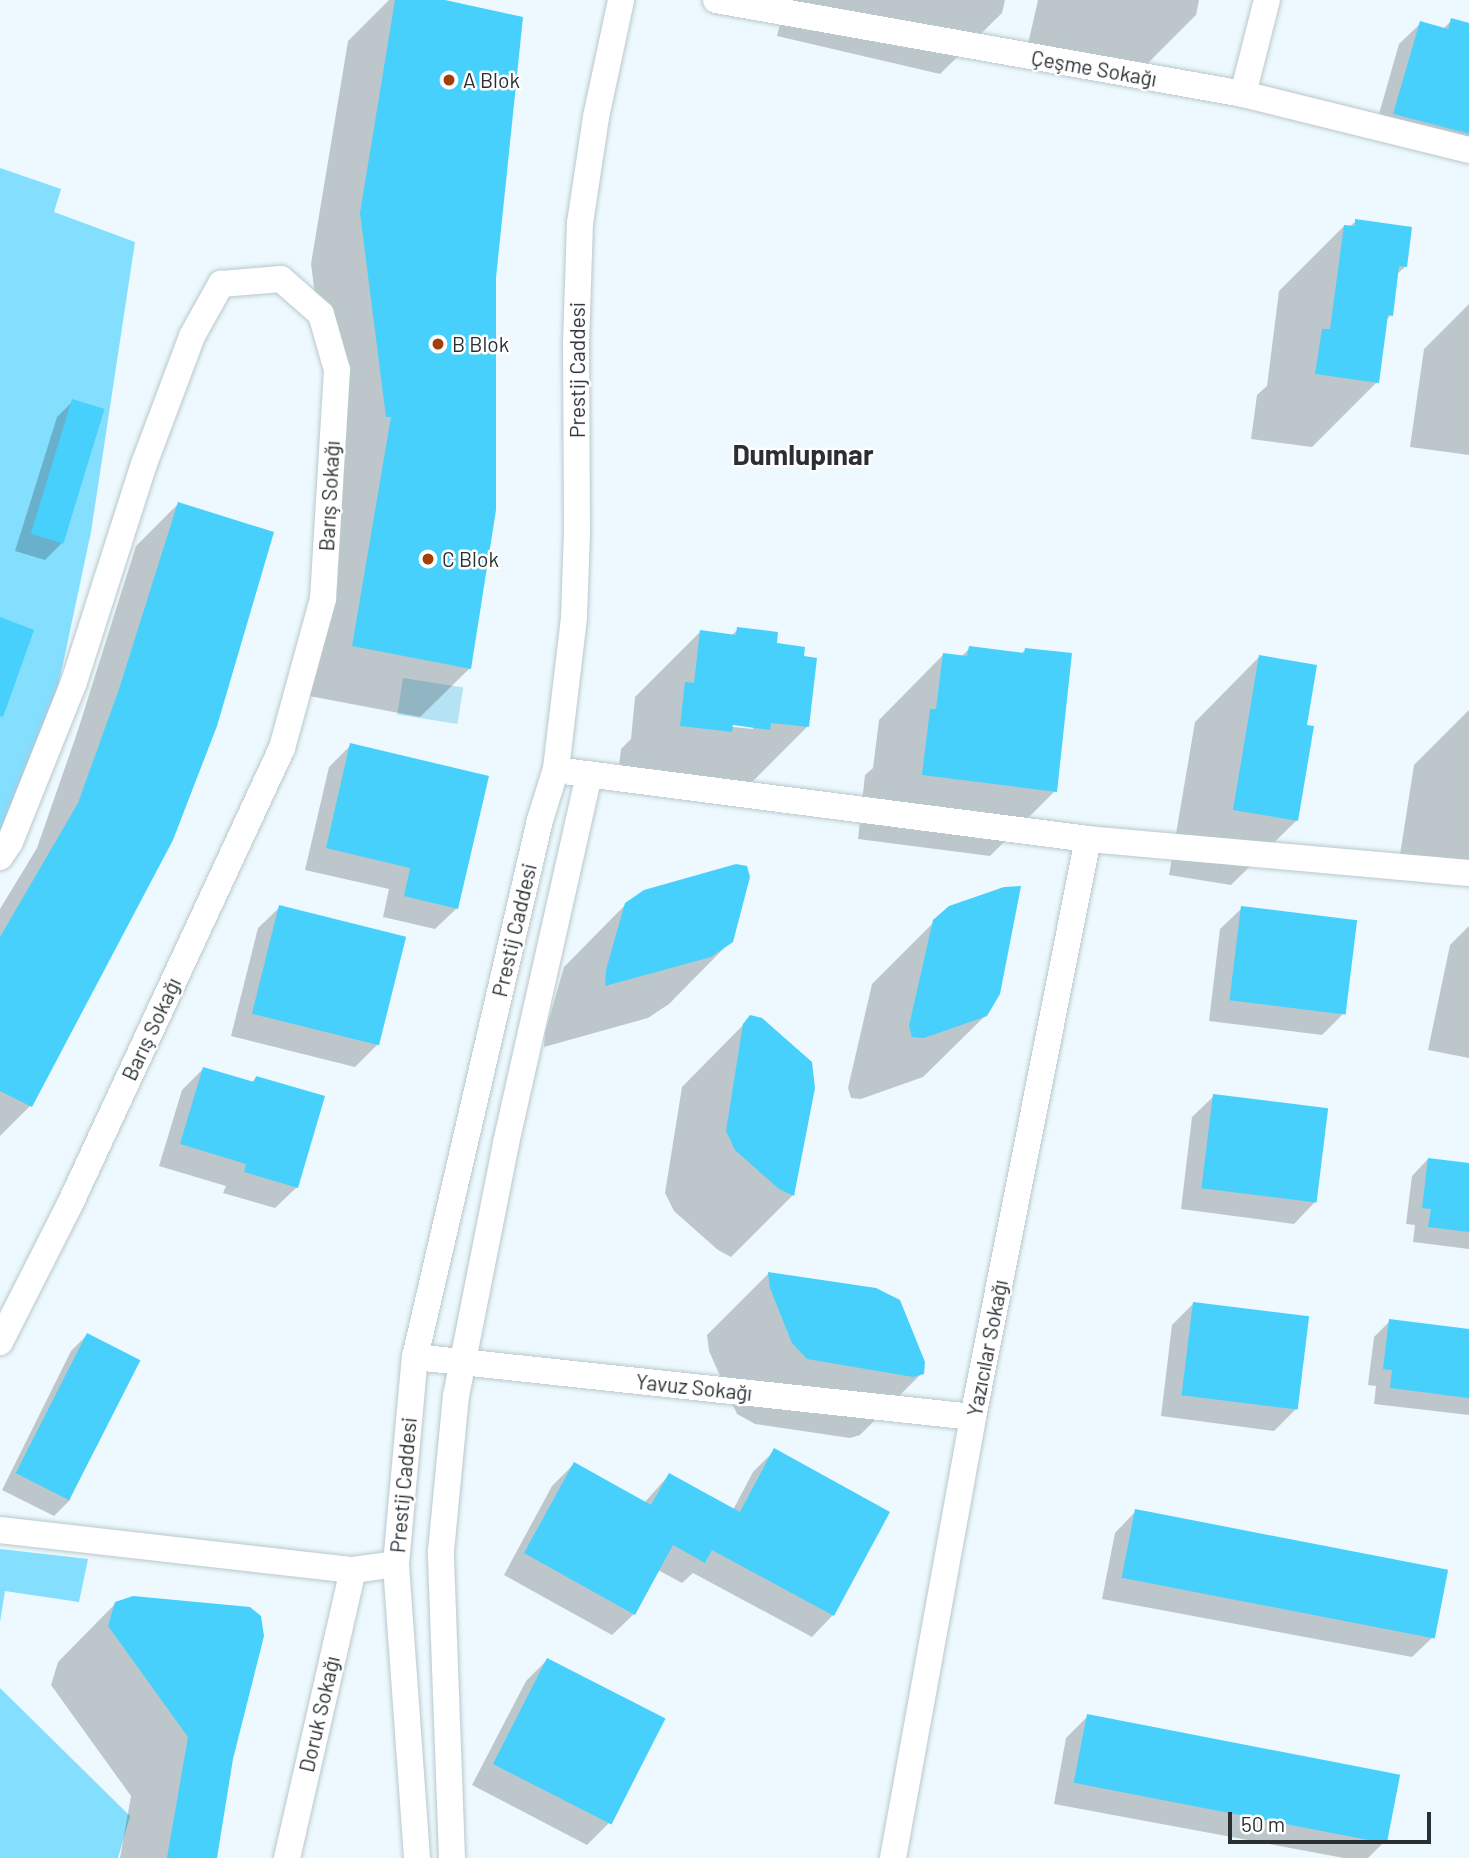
<!DOCTYPE html>
<meta charset="utf-8">
<style>
body{margin:0}
#map{position:relative;width:1469px;height:1858px;overflow:hidden;background:#edf9fe;font-family:Barlow,sans-serif}
div>[style]{position:absolute}
.green>*{inset:0;background:#84defe}
.water>*{inset:0;background:#b6e3f4;transform-origin:0 0}
.shadow>*{inset:0;background:#0003}
.building>*{inset:0;background:#46d0fb;transform-origin:0 0}
.roads{filter:drop-shadow(0 0 2px #b9c8cd) drop-shadow(0 0 2px #b9c8cd)}
.street>*{height:26px;margin:-13px;padding:0 13px;transform-origin:13px;border-radius:13px;background:#fff}
.dots>*{width:19px;height:19px;translate:-50% -50%;box-sizing:border-box;border:4px solid #fff;border-radius:50%}
span{translate:-50% -50%;white-space:nowrap;text-align:center;line-height:1.15;-webkit-text-stroke:5px #fff;paint-order:stroke}
.street-label{font-size:21px;color:#2a3032}
.poi-label{font-size:21px;color:#2a3032}
.left{translate:0 -50%;text-align:left}
.district-label{font-size:28px;color:#2a3032;font-weight:700}
.scale{position:absolute;left:1228px;top:1812px;width:203px;height:32px;box-sizing:border-box;border:4px solid #2a3032;border-top:0;padding-left:9px;font-size:21px;line-height:24px;white-space:nowrap;color:#2a3032;-webkit-text-stroke:5px #fff;paint-order:stroke}
</style>
<div id="map">
<div class="green">
<div style="clip-path:polygon(0 168px,61px 189px,54px 212px,135px 242px,91px 532px,41px 767px,0 838px)"></div>
<div style="clip-path:polygon(0 1549px,88px 1559px,79px 1602px,5px 1591px,0 1622px)"></div>
<div style="clip-path:polygon(0 1688px,130px 1816px,118px 1858px,0 1858px)"></div>
</div>
<div class="water">
<div style="left:403px;top:678px;width:61px;height:37px;rotate:9deg"></div>
</div>
<div class="shadow">
<div style="clip-path:polygon(389px 0,437px 0,494px 277px,470px 668px,420px 717px,304px 695px,337px 466px,311px 264px,348px 41px)"></div>
<div style="clip-path:polygon(786px 0,1005px 0,1002px 13px,940px 74px,777px 36px)"></div>
<div style="clip-path:polygon(1038px 0,1199px 0,1196px 15px,1134px 77px,1026px 53px)"></div>
<div style="clip-path:polygon(1452px 20px,1469px 25px,1469px 163px,1373px 135px,1399px 44px,1421px 23px,1443px 29px)"></div>
<div style="clip-path:polygon(1356px 221px,1405px 267px,1396px 275px,1391px 315px,1385px 321px,1377px 382px,1312px 447px,1251px 439px,1257px 395px,1267px 386px,1279px 291px,1344px 226px,1349px 227px)"></div>
<div style="clip-path:polygon(1469px 304px,1469px 455px,1410px 447px,1424px 349px)"></div>
<div style="clip-path:polygon(73px 401px,103px 410px,61px 544px,45px 560px,15px 551px,57px 417px)"></div>
<div style="clip-path:polygon(178px 504px,30px 1106px,0 1136px,0 909px,37px 848px,77px 733px,136px 546px)"></div>
<div style="clip-path:polygon(evenodd,738px 629px,775px 645px,807px 727px,743px 791px,616px 791px,621px 749px,631px 739px,635px 697px,700px 632px,731px 636px,738px 629px,724px 723px,753px 726px,753px 729px,724px 726px,724px 723px)"></div>
<div style="clip-path:polygon(970px 648px,1021px 654px,1026px 649px,1055px 791px,990px 856px,858px 839px,865px 775px,873px 768px,879px 720px,943px 655px,961px 657px)"></div>
<div style="clip-path:polygon(1259px 657px,1305px 726px,1296px 821px,1231px 885px,1169px 875px,1195px 722px)"></div>
<div style="clip-path:polygon(1469px 710px,1469px 865px,1399px 861px,1414px 765px)"></div>
<div style="clip-path:polygon(351px 745px,457px 908px,435px 929px,383px 917px,389px 889px,305px 870px,329px 767px)"></div>
<div style="clip-path:polygon(626px 904px,731px 941px,669px 1004px,648px 1018px,544px 1047px,545px 1033px,564px 967px)"></div>
<div style="clip-path:polygon(280px 907px,377px 1045px,355px 1067px,231px 1036px,258px 928px)"></div>
<div style="clip-path:polygon(1242px 908px,1343px 1014px,1322px 1035px,1209px 1021px,1220px 929px)"></div>
<div style="clip-path:polygon(934px 922px,986px 1015px,923px 1077px,861px 1099px,851px 1098px,848px 1088px,872px 984px)"></div>
<div style="clip-path:polygon(1469px 926px,1469px 1058px,1428px 1050px,1450px 945px)"></div>
<div style="clip-path:polygon(751px 1017px,813px 1088px,792px 1196px,731px 1257px,718px 1250px,674px 1211px,665px 1193px,682px 1087px)"></div>
<div style="clip-path:polygon(203px 1069px,251px 1083px,256px 1078px,297px 1187px,275px 1208px,223px 1193px,226px 1186px,159px 1166px,182px 1090px)"></div>
<div style="clip-path:polygon(1214px 1096px,1315px 1202px,1294px 1224px,1181px 1209px,1192px 1117px)"></div>
<div style="clip-path:polygon(1428px 1159px,1469px 1164px,1469px 1249px,1413px 1242px,1415px 1225px,1406px 1224px,1412px 1176px)"></div>
<div style="clip-path:polygon(768px 1274px,876px 1289px,922px 1373px,860px 1435px,850px 1438px,755px 1424px,737px 1414px,709px 1351px,707px 1335px)"></div>
<div style="clip-path:polygon(1194px 1303px,1296px 1409px,1274px 1431px,1161px 1416px,1172px 1325px)"></div>
<div style="clip-path:polygon(1390px 1321px,1469px 1330px,1469px 1415px,1374px 1404px,1376px 1386px,1368px 1385px,1374px 1337px)"></div>
<div style="clip-path:polygon(87px 1335px,70px 1500px,54px 1516px,2px 1490px,71px 1351px)"></div>
<div style="clip-path:polygon(774px 1451px,833px 1615px,812px 1637px,693px 1573px,682px 1583px,658px 1570px,634px 1614px,612px 1635px,504px 1575px,552px 1486px,574px 1464px,644px 1503px,669px 1475px,733px 1510px,753px 1472px)"></div>
<div style="clip-path:polygon(1136px 1511px,1434px 1636px,1412px 1657px,1102px 1599px,1115px 1533px)"></div>
<div style="clip-path:polygon(116px 1603px,231px 1758px,213px 1858px,120px 1858px,131px 1796px,51px 1685px,58px 1662px)"></div>
<div style="clip-path:polygon(547px 1660px,609px 1823px,587px 1845px,472px 1785px,526px 1681px)"></div>
<div style="clip-path:polygon(1088px 1716px,1386px 1840px,1368px 1858px,1344px 1858px,1054px 1804px,1066px 1738px)"></div>
</div>
<div class="building">
<div style="clip-path:polygon(395px 0,445px 0,523px 17px,496px 278px,496px 510px,471px 669px,352px 646px,391px 417px,386px 417px,360px 213px)"></div>
<div style="clip-path:polygon(1451px 18px,1469px 23px,1469px 134px,1393px 114px,1420px 21px,1448px 29px)"></div>
<div style="clip-path:polygon(1355px 219px,1412px 227px,1407px 267px,1399px 266px,1393px 316px,1388px 315px,1379px 383px,1315px 374px,1322px 329px,1330px 329px,1344px 225px,1355px 226px)"></div>
<div style="left:72px;top:399px;width:34px;height:141px;rotate:17deg"></div>
<div style="clip-path:polygon(178px 502px,274px 532px,217px 726px,173px 840px,32px 1107px,0 1091px,0 937px,78px 803px,119px 689px)"></div>
<div style="clip-path:polygon(0 617px,34px 630px,3px 717px,0 716px)"></div>
<div style="clip-path:polygon(737px 627px,778px 632px,777px 643px,805px 647px,804px 656px,817px 658px,809px 727px,771px 723px,770px 730px,733px 725px,732px 732px,680px 726px,685px 682px,694px 683px,700px 630px,736px 635px)"></div>
<div style="clip-path:polygon(969px 646px,1024px 653px,1025px 648px,1072px 653px,1057px 792px,922px 775px,930px 709px,936px 709px,943px 653px,967px 656px)"></div>
<div style="clip-path:polygon(1259px 655px,1317px 665px,1307px 725px,1314px 726px,1298px 821px,1233px 810px)"></div>
<div style="clip-path:polygon(350px 743px,489px 776px,458px 909px,404px 896px,410px 868px,326px 848px)"></div>
<div style="clip-path:polygon(736px 864px,747px 866px,750px 877px,733px 942px,711px 957px,605px 986px,606px 970px,625px 903px,644px 890px)"></div>
<div style="clip-path:polygon(1021px 886px,1000px 994px,987px 1016px,924px 1038px,912px 1037px,909px 1026px,933px 920px,949px 906px,1004px 887px)"></div>
<div style="left:279px;top:905px;width:131px;height:112px;rotate:14deg"></div>
<div style="left:1241px;top:906px;width:117px;height:95px;rotate:7deg"></div>
<div style="clip-path:polygon(750px 1015px,762px 1018px,812px 1062px,815px 1088px,794px 1196px,779px 1189px,735px 1150px,726px 1131px,743px 1024px)"></div>
<div style="clip-path:polygon(203px 1067px,254px 1082px,256px 1076px,325px 1096px,298px 1188px,244px 1172px,246px 1164px,180px 1144px)"></div>
<div style="left:1213px;top:1094px;width:116px;height:95px;rotate:7deg"></div>
<div style="clip-path:polygon(1428px 1158px,1469px 1163px,1469px 1232px,1428px 1227px,1431px 1209px,1422px 1208px)"></div>
<div style="clip-path:polygon(768px 1272px,876px 1288px,900px 1300px,925px 1362px,924px 1374px,913px 1377px,807px 1359px,792px 1343px,770px 1288px)"></div>
<div style="left:1193px;top:1302px;width:117px;height:94px;rotate:7deg"></div>
<div style="clip-path:polygon(1389px 1319px,1469px 1329px,1469px 1398px,1390px 1388px,1392px 1370px,1383px 1369px)"></div>
<div style="left:87px;top:1333px;width:60px;height:157px;rotate:27deg"></div>
<div style="clip-path:polygon(774px 1448px,890px 1512px,834px 1616px,712px 1550px,705px 1563px,673px 1545px,635px 1615px,524px 1553px,574px 1462px,651px 1505px,669px 1473px,740px 1512px)"></div>
<div style="left:1135px;top:1509px;width:319px;height:70px;rotate:11deg"></div>
<div style="clip-path:polygon(133px 1596px,250px 1607px,261px 1616px,264px 1636px,233px 1759px,217px 1858px,167px 1858px,188px 1737px,108px 1626px,115px 1602px)"></div>
<div style="left:547px;top:1658px;width:133px;height:119px;rotate:27deg"></div>
<div style="left:1087px;top:1714px;width:319px;height:70px;rotate:11deg"></div>
</div>
<div class="roads">
<div class="street">
<div style="left:716px;top:0;width:535px;rotate:10.11deg"></div>
<div style="left:1243px;top:94px;width:233px;rotate:13.9deg"></div>
<div style="left:1243px;top:94px;width:97px;rotate:-75.7deg"></div>
<div style="left:571px;top:772px;width:521px;rotate:7.38deg"></div>
<div style="left:1088px;top:839px;width:383px;rotate:5.1deg"></div>
<div style="left:0;top:857px;width:18px;rotate:-56deg"></div>
<div style="left:10px;top:842px;width:172px;rotate:-68.2deg"></div>
<div style="left:74px;top:682px;width:229px;rotate:-72.2deg"></div>
<div style="left:144px;top:464px;width:137px;rotate:-69.4deg"></div>
<div style="left:192px;top:336px;width:60px;rotate:-60.9deg"></div>
<div style="left:221px;top:284px;width:60px;rotate:-4.8deg"></div>
<div style="left:281px;top:279px;width:53px;rotate:41.2deg"></div>
<div style="left:321px;top:314px;width:58px;rotate:74.1deg"></div>
<div style="left:337px;top:370px;width:229px;rotate:93.5deg"></div>
<div style="left:323px;top:599px;width:155px;rotate:105.4deg"></div>
<div style="left:282px;top:748px;width:503px;rotate:114.93deg"></div>
<div style="left:70px;top:1204px;width:155px;rotate:116.9deg"></div>
<div style="left:415px;top:1357px;width:561px;rotate:6.14deg"></div>
<div style="left:0;top:1530px;width:355px;rotate:6.5deg"></div>
<div style="left:353px;top:1570px;width:43px;rotate:-7.9deg"></div>
<div style="left:287px;top:1858px;width:295px;rotate:-77.1deg"></div>
<div style="left:417px;top:1858px;width:295px;rotate:-94.1deg"></div>
<div style="left:396px;top:1564px;width:208px;rotate:-84.8deg"></div>
<div style="left:415px;top:1357px;width:551px;rotate:-76.9deg"></div>
<div style="left:540px;top:820px;width:53px;rotate:-72.6deg"></div>
<div style="left:556px;top:769px;width:153px;rotate:-83.2deg"></div>
<div style="left:574px;top:617px;width:85px;rotate:-88deg"></div>
<div style="left:577px;top:532px;width:189px;rotate:-90.3deg"></div>
<div style="left:576px;top:343px;width:120px;rotate:-88.1deg"></div>
<div style="left:580px;top:223px;width:107px;rotate:-81.4deg"></div>
<div style="left:596px;top:117px;width:120px;rotate:-77.9deg"></div>
<div style="left:452px;top:1858px;width:307px;rotate:-92.1deg"></div>
<div style="left:441px;top:1551px;width:156px;rotate:-84.5deg"></div>
<div style="left:456px;top:1396px;width:258px;rotate:-78.8deg"></div>
<div style="left:506px;top:1143px;width:378px;rotate:-77.3deg"></div>
<div style="left:893px;top:1858px;width:448px;rotate:-79.7deg"></div>
<div style="left:973px;top:1417px;width:589px;rotate:-78.75deg"></div>
</div>
</div>
<div class="dots">
<div style="left:449px;top:80px;background:#a34009"></div>
<div style="left:438px;top:344px;background:#a34009"></div>
<div style="left:428px;top:559px;background:#a34009"></div>
</div>
<div class="street-label">
<span style="left:1094px;top:68px;rotate:10deg">Çeşme Sokağı</span>
<span style="left:577px;top:370px;rotate:-90deg">Prestij Caddesi</span>
<span style="left:329px;top:496px;rotate:-87deg">Barış Sokağı</span>
<span style="left:514px;top:930px;rotate:-77deg">Prestij Caddesi</span>
<span style="left:151px;top:1029px;rotate:-65deg">Barış Sokağı</span>
<span style="left:987px;top:1348px;rotate:-79deg">Yazıcılar Sokağı</span>
<span style="left:694px;top:1387px;rotate:6deg">Yavuz Sokağı</span>
<span style="left:403px;top:1485px;rotate:-85deg">Prestij Caddesi</span>
<span style="left:319px;top:1714px;rotate:-77deg">Doruk Sokağı</span>
</div>
<div class="poi-label">
<span class="left" style="left:463px;top:80px">A Blok</span>
<span class="left" style="left:452px;top:344px">B Blok</span>
<span class="left" style="left:442px;top:559px">C Blok</span>
</div>
<div class="district-label">
<span style="left:803px;top:454px">Dumlupınar</span>
</div>
<div class="scale">50 m</div>
</div>
